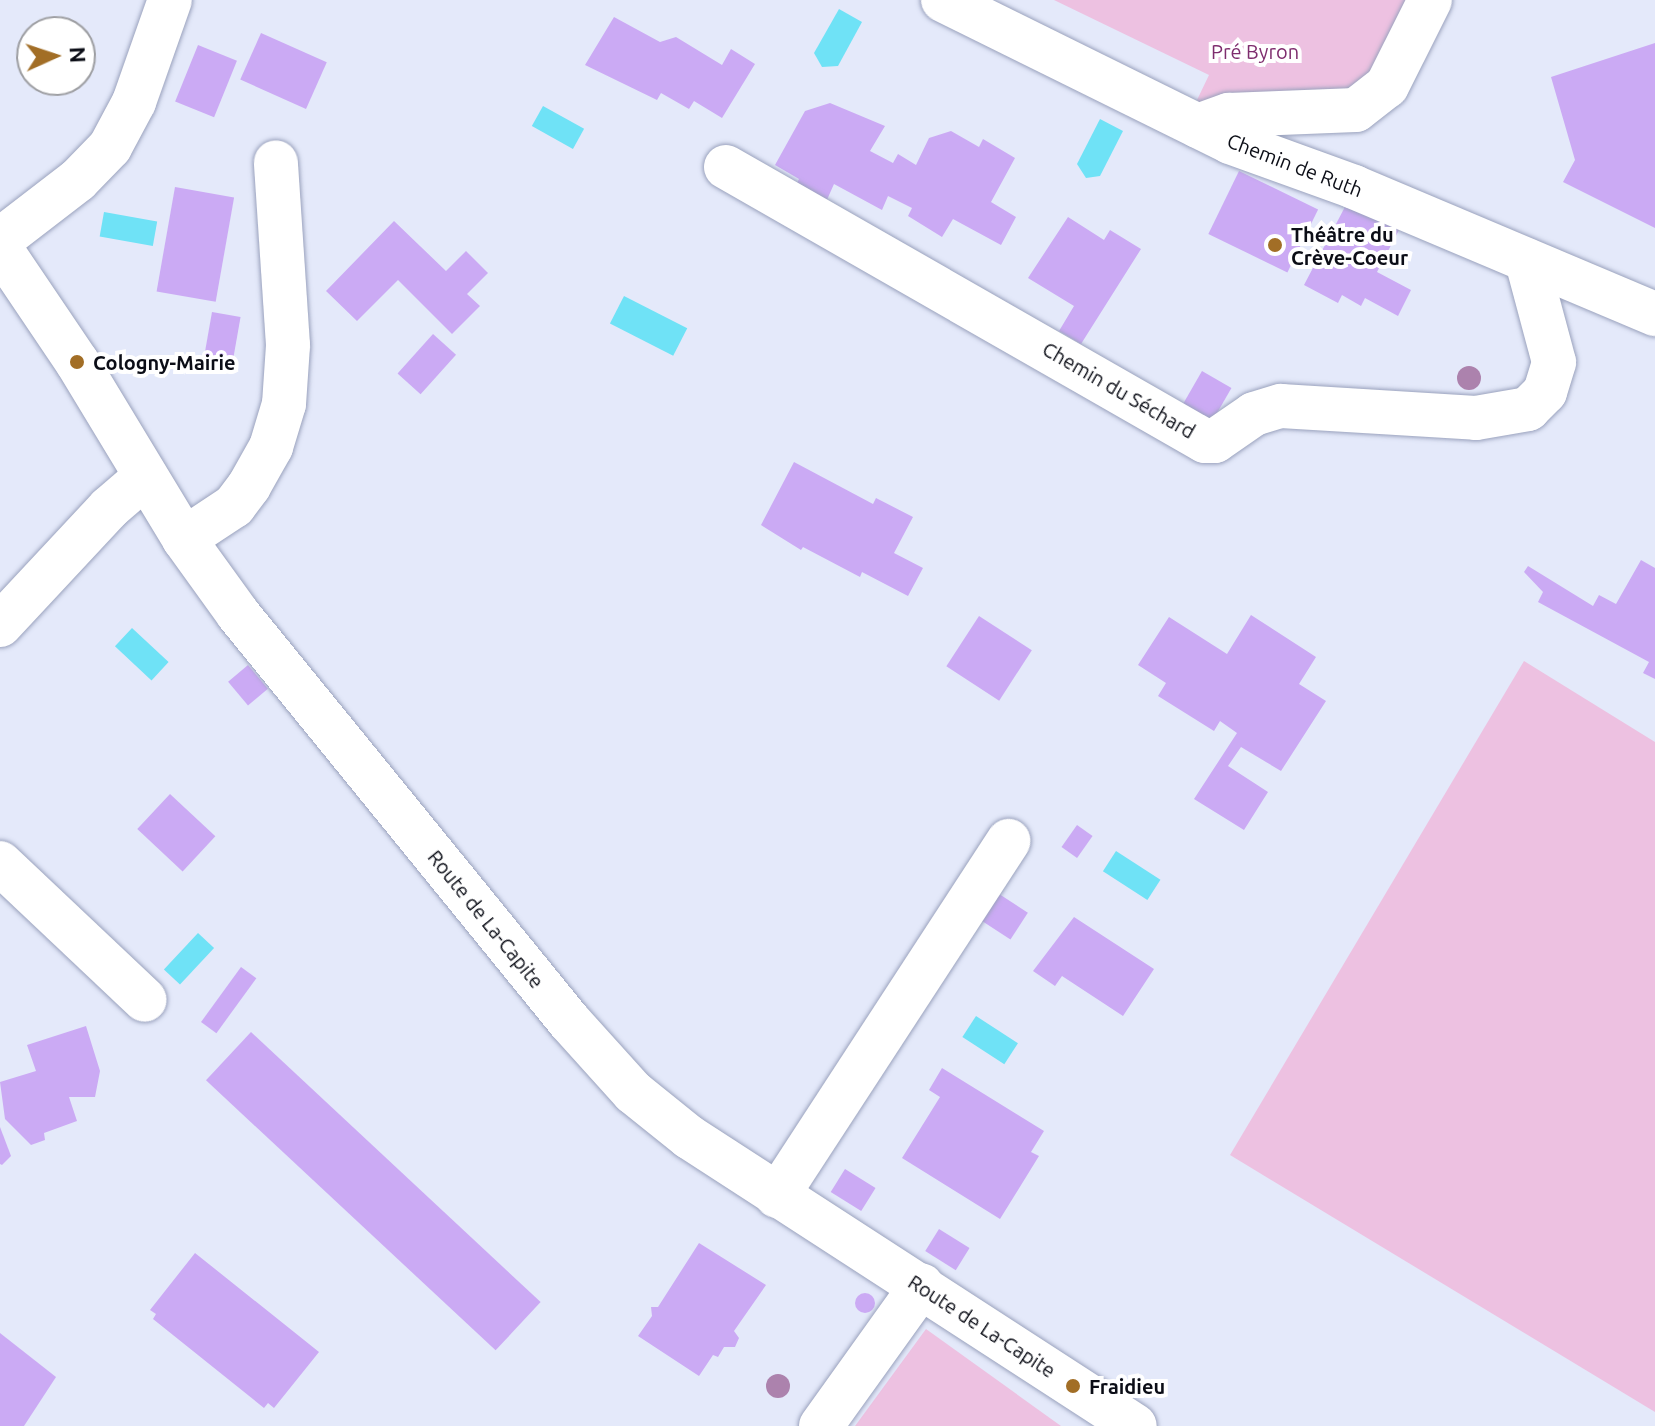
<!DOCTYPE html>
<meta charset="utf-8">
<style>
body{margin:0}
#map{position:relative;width:1655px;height:1426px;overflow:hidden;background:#e4e9fa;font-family:Ubuntu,sans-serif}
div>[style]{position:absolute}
.green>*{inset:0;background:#edc1e1}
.water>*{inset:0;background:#6fe2f6;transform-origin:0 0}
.building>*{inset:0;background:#cbaaf4;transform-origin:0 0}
.round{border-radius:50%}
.roads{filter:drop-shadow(0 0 2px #9aa2bd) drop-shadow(0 0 2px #9aa2bd)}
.minor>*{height:44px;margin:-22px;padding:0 22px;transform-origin:22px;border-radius:22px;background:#fff}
.trees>*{width:24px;height:24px;margin:-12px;border-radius:50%;background:#ac82ad}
.dots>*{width:22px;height:22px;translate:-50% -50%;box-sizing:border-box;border:4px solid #fff;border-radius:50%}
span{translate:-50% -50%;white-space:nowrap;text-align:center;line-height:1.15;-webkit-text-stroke:8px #fff;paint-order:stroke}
.park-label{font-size:20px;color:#7e2d6e}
.street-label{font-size:20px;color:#0b0d16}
.poi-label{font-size:20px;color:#0b0d16;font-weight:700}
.left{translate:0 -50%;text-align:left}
.north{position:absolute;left:16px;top:16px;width:80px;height:80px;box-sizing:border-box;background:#fff;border:2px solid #9d9ea2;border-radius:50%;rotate:87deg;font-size:22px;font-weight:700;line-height:32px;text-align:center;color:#0b0d16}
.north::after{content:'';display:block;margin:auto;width:28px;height:36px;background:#a26e26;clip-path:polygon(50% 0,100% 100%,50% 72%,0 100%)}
</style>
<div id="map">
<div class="green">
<div style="clip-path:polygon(1054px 0,1414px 0,1362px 87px,1203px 105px,1197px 100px,1209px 75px)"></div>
<div style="clip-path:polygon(1524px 661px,1655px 742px,1655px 1412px,1230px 1155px)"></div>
<div style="clip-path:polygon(926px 1329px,1061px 1426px,855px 1426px)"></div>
</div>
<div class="water">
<div style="clip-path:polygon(839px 9px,862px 22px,838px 66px,822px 67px,814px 53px)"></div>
<div style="left:543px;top:106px;width:47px;height:23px;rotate:29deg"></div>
<div style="clip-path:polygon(1100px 119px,1123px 131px,1100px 176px,1086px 178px,1077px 164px)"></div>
<div style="left:104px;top:212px;width:54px;height:25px;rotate:10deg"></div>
<div style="left:624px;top:296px;width:71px;height:31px;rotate:27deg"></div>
<div style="left:132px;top:628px;width:50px;height:25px;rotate:43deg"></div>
<div style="left:1116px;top:851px;width:53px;height:24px;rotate:33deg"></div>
<div style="left:198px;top:933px;width:22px;height:50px;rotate:43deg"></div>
<div style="left:976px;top:1016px;width:50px;height:25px;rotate:33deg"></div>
</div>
<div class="building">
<div style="clip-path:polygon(614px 17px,660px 42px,676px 37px,722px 65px,731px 49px,755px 64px,722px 118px,694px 101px,689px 109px,661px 93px,657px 100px,585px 65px)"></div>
<div style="left:261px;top:33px;width:72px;height:51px;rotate:24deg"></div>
<div style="clip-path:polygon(1655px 43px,1655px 228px,1563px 182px,1575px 160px,1551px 77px)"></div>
<div style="left:198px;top:45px;width:42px;height:61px;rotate:22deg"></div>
<div style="clip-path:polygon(830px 103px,885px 126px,870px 151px,893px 163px,898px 154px,916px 165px,929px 138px,951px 131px,979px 147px,983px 139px,1015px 158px,991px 202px,1016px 217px,1001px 245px,953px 219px,942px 237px,908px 216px,912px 208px,888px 196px,882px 210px,834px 184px,826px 202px,796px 185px,799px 179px,775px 165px,805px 111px)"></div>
<div style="left:1239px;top:171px;width:88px;height:70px;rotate:26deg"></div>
<div style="left:175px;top:187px;width:60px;height:106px;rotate:10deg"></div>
<div style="clip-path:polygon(1347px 203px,1399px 230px,1377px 272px,1411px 290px,1398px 316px,1365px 298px,1361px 306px,1342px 295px,1338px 303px,1304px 285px)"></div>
<div style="clip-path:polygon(1068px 217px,1104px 240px,1110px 230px,1141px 249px,1081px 344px,1059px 331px,1074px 306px,1028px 278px)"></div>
<div style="clip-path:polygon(394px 221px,446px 271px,466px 251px,488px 273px,467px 294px,480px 306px,452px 334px,398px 280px,357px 321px,326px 291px)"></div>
<div style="left:212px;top:312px;width:29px;height:51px;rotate:10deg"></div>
<div style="left:433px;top:334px;width:31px;height:53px;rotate:42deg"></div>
<div style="left:1202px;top:371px;width:34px;height:40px;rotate:30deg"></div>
<div style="clip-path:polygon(794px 462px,873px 504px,876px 498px,913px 517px,894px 553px,923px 568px,908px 596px,862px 572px,860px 577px,803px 547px,801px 550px,761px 525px)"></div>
<div style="clip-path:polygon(1641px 560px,1655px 568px,1655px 679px,1643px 673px,1649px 662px,1538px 602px,1543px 592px,1524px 572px,1528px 566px,1593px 606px,1599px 595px,1616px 604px)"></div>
<div style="clip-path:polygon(1251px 615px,1316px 657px,1299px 684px,1326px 701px,1281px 771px,1241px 747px,1228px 766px,1268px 792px,1244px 830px,1194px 799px,1237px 733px,1220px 721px,1214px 731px,1158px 696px,1166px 683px,1138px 665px,1169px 617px,1227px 654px)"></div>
<div style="left:979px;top:616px;width:63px;height:60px;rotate:33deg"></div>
<div style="left:248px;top:665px;width:31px;height:26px;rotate:50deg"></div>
<div style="left:170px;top:794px;width:62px;height:48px;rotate:43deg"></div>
<div style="left:1077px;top:825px;width:19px;height:27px;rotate:35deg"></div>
<div style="left:996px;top:892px;width:38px;height:32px;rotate:33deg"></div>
<div style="clip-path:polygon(1074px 917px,1154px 969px,1123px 1016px,1062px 976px,1055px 986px,1033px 971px)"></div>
<div style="left:241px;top:967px;width:19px;height:68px;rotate:36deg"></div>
<div style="clip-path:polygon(86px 1026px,100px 1071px,95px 1097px,69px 1097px,77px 1121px,44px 1133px,45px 1140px,31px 1145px,5px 1119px,0 1082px,36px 1071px,27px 1045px)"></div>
<div style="left:251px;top:1032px;width:396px;height:66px;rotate:43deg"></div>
<div style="clip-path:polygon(942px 1068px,1044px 1131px,1031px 1152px,1039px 1156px,1000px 1219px,902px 1158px,940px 1097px,929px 1090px)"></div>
<div style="clip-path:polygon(0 1127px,11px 1156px,2px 1165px,0 1164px)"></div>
<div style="left:845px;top:1169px;width:36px;height:27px;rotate:32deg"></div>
<div style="left:939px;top:1229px;width:36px;height:26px;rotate:32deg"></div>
<div style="clip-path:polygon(699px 1243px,766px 1285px,734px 1331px,739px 1338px,735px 1347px,724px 1347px,718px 1357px,713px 1355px,699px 1376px,638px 1336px,652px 1316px,651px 1307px,658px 1307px)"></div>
<div style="clip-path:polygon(195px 1253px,319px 1352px,274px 1408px,268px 1403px,264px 1408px,153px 1319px,156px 1314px,150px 1310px)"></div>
<div class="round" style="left:855px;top:1293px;width:20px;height:20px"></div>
<div style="clip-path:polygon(0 1333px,56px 1377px,24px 1426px,0 1426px)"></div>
</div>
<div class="roads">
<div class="minor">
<div style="left:943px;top:0;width:320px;rotate:26.3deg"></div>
<div style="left:1230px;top:142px;width:132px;rotate:19.9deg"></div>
<div style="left:1354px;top:187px;width:327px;rotate:22.9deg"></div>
<div style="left:1198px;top:126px;width:33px;rotate:-20deg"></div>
<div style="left:1229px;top:115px;width:127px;rotate:-2.3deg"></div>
<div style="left:1356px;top:110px;width:39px;rotate:-38deg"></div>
<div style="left:1387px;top:86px;width:96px;rotate:-63.4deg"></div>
<div style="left:726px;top:167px;width:552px;rotate:29.77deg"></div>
<div style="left:1205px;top:441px;width:10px"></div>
<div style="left:1215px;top:441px;width:47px;rotate:-34.7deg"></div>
<div style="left:1254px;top:414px;width:28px;rotate:-17deg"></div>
<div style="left:1281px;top:406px;width:195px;rotate:3.5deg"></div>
<div style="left:1476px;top:418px;width:53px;rotate:-9.8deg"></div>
<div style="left:1528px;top:409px;width:24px;rotate:-45deg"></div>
<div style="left:1545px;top:392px;width:31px;rotate:-73deg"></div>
<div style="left:1554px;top:362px;width:105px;rotate:-105deg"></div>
<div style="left:0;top:240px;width:98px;rotate:-37.6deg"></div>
<div style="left:78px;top:180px;width:46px;rotate:-45.9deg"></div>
<div style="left:110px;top:147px;width:51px;rotate:-61.9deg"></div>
<div style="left:134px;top:102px;width:108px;rotate:-70.6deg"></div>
<div style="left:0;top:248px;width:138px;rotate:56deg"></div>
<div style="left:77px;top:362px;width:207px;rotate:58.8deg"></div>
<div style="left:184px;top:539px;width:92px;rotate:54.2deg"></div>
<div style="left:238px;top:614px;width:525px;rotate:50.88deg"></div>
<div style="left:569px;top:1021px;width:96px;rotate:48deg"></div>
<div style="left:633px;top:1092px;width:72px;rotate:38.8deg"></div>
<div style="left:689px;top:1137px;width:531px;rotate:32.94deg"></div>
<div style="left:184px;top:539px;width:60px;rotate:-33.4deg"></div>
<div style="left:234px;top:506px;width:25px;rotate:-53deg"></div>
<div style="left:249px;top:486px;width:45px;rotate:-60.6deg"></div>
<div style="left:271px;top:447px;width:45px;rotate:-73.2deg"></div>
<div style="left:284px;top:404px;width:59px;rotate:-86.1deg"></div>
<div style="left:288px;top:345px;width:183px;rotate:-93.8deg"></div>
<div style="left:0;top:625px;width:160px;rotate:-47deg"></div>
<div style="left:109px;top:508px;width:48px;rotate:-40.7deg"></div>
<div style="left:0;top:863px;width:199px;rotate:43.4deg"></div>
<div style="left:777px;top:1196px;width:424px;rotate:-56.9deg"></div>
<div style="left:821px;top:1426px;width:173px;rotate:-54.4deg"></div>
</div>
</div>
<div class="trees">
<div style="left:1469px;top:378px"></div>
<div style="left:778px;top:1386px"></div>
</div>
<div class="dots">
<div style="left:1275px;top:245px;background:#a26e26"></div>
<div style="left:77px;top:362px;background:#a26e26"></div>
<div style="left:1073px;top:1386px;background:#a26e26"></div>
</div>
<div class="park-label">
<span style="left:1255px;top:51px">Pré Byron</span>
</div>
<div class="street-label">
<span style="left:1295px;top:165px;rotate:21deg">Chemin de Ruth</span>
<span style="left:1119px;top:390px;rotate:30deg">Chemin du Séchard</span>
<span style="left:486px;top:919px;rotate:51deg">Route de La-Capite</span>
<span style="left:982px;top:1326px;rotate:33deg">Route de La-Capite</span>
</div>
<div class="poi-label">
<span class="left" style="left:1291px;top:246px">Théâtre du<br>Crève-Coeur</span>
<span class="left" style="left:93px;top:362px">Cologny-Mairie</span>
<span class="left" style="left:1089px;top:1386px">Fraidieu</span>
</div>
<div class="north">N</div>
</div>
